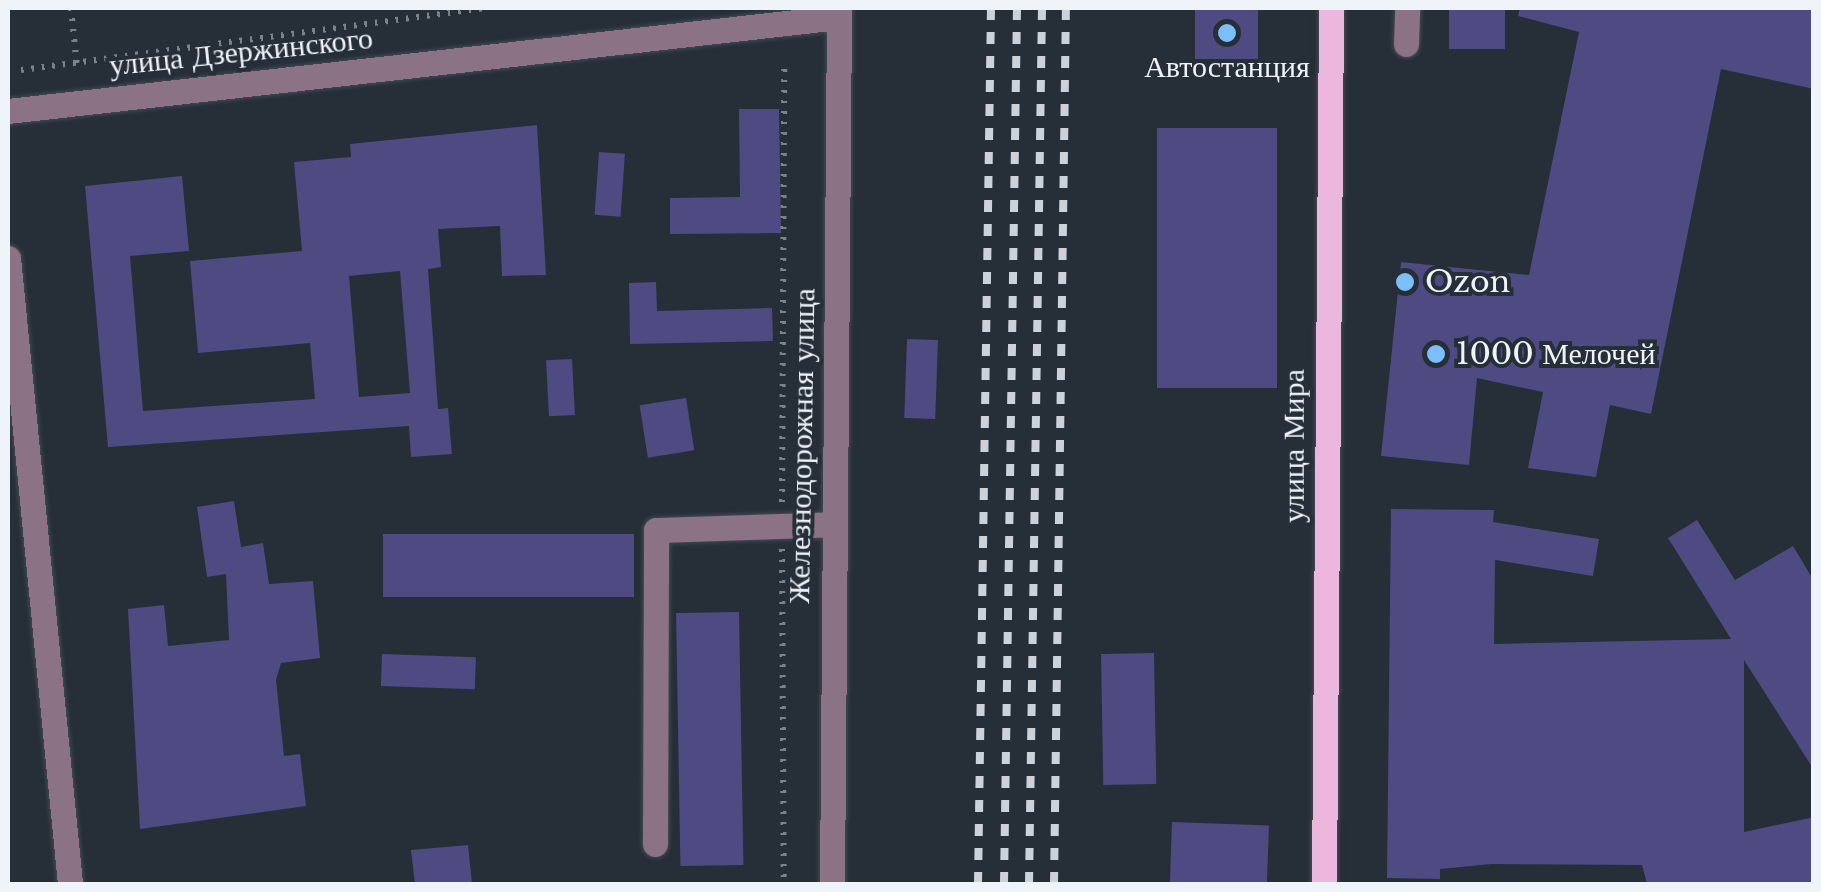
<!DOCTYPE html>
<meta charset="utf-8">
<style>
body{margin:0}
#map{position:relative;width:1821px;height:892px;overflow:hidden;background:#262e37;font-family:"Libre Baskerville",serif}
div>[style]{position:absolute}
.building>*{inset:0;background:#4e4a82;transform-origin:0 0}
.path>*{height:6px;margin-top:-3px;transform-origin:0;background:repeating-linear-gradient(90deg,#7b828a 0 2.5px,transparent 0 10.5px)}
.roads{filter:drop-shadow(0 0 2px #424a52) drop-shadow(0 0 2px #424a52)}
.minor>*{height:25px;margin:-12.5px;padding:0 12.5px;transform-origin:12.5px;border-radius:12.5px;background:#8b7284}
.major>*{height:25px;margin:-12.5px;padding:0 12.5px;transform-origin:12.5px;border-radius:12.5px;background:#ebb7dd}
.rail>*{height:8px;margin-top:-4px;transform-origin:0;background:repeating-linear-gradient(90deg,#ccd2d9 0 12px,transparent 0 24px)}
.dots>*{width:28px;height:28px;translate:-50% -50%;box-sizing:border-box;border:5px solid #262e37;border-radius:50%}
span{translate:-50% -50%;white-space:nowrap;text-align:center;line-height:1.15;-webkit-text-stroke:8px #262e37;paint-order:stroke}
.street-label{font-size:30px;color:#eff4fa}
.poi-label{font-size:30px;color:#eff4fa}
.left{translate:0 -50%;text-align:left}
.frame{position:absolute;inset:0;border:10px solid #eff4fa;pointer-events:none}
</style>
<div id="map">
<div class="building">
<div style="left:1195px;top:8px;width:63px;height:51px"></div>
<div style="left:1449px;top:8px;width:56px;height:41px"></div>
<div style="clip-path:polygon(1520px 8px,1814px 8px,1814px 89px,1721px 69px,1651px 414px,1610px 405px,1596px 477px,1528px 468px,1543px 392px,1477px 378px,1469px 465px,1381px 456px,1401px 262px,1529px 275px,1579px 32px,1518px 16px)"></div>
<div style="clip-path:polygon(739px 109px,779px 109px,781px 233px,670px 234px,670px 198px,740px 197px)"></div>
<div style="clip-path:polygon(evenodd,537px 125px,546px 275px,502px 276px,500px 226px,438px 229px,441px 267px,428px 269px,438px 409px,448px 408px,452px 454px,411px 457px,409px 426px,108px 447px,85px 186px,182px 176px,189px 251px,130px 256px,143px 411px,315px 399px,310px 343px,198px 353px,190px 261px,302px 251px,294px 162px,351px 157px,350px 144px,537px 125px,400px 271px,410px 393px,359px 397px,349px 276px,400px 271px)"></div>
<div style="left:1157px;top:128px;width:120px;height:260px"></div>
<div style="left:599px;top:152px;width:26px;height:63px;rotate:4deg"></div>
<div style="clip-path:polygon(656px 282px,657px 311px,772px 308px,773px 341px,630px 344px,629px 283px)"></div>
<div style="left:907px;top:339px;width:31px;height:79px;rotate:2deg"></div>
<div style="left:572px;top:359px;width:56px;height:26px;rotate:87deg"></div>
<div style="left:686px;top:398px;width:53px;height:47px;rotate:81deg"></div>
<div style="clip-path:polygon(234px 501px,241px 547px,263px 543px,269px 584px,313px 581px,320px 658px,281px 663px,276px 680px,284px 756px,300px 754px,306px 806px,140px 829px,128px 609px,164px 605px,168px 646px,229px 640px,226px 574px,207px 577px,197px 507px)"></div>
<div style="clip-path:polygon(1391px 509px,1494px 510px,1493px 522px,1599px 539px,1593px 576px,1495px 560px,1494px 644px,1731px 639px,1668px 538px,1697px 520px,1735px 580px,1793px 546px,1814px 581px,1814px 770px,1744px 660px,1744px 832px,1814px 817px,1814px 884px,1647px 884px,1642px 865px,1492px 864px,1440px 869px,1440px 879px,1387px 878px)"></div>
<div style="left:383px;top:534px;width:251px;height:63px"></div>
<div style="left:739px;top:612px;width:253px;height:63px;rotate:89deg"></div>
<div style="left:1154px;top:653px;width:131px;height:53px;rotate:89deg"></div>
<div style="left:382px;top:654px;width:94px;height:32px;rotate:2deg"></div>
<div style="left:1172px;top:822px;width:97px;height:62px;rotate:2deg"></div>
<div style="clip-path:polygon(468px 845px,472px 884px,415px 884px,411px 850px)"></div>
</div>
<div class="path">
<div style="left:71px;top:8px;width:58px;rotate:84.1deg"></div>
<div style="left:21px;top:70px;width:470px;rotate:-7.6deg"></div>
<div style="left:782px;top:502px;width:434px;rotate:-89.7deg"></div>
<div style="left:782px;top:549px;width:335px;rotate:89.7deg"></div>
</div>
<div class="roads">
<div class="minor">
<div style="left:1406px;top:44px;width:36px;rotate:-88deg"></div>
<div style="left:8px;top:111px;width:836px;rotate:-6.45deg"></div>
<div style="left:8px;top:258px;width:629px;rotate:84.34deg"></div>
<div style="left:655px;top:844px;width:314px;rotate:-89.8deg"></div>
<div style="left:656px;top:530px;width:179px;rotate:-1.9deg"></div>
<div style="left:832px;top:884px;width:876px;rotate:-89.54deg"></div>
</div>
<div class="major">
<div style="left:1324px;top:884px;width:876px;rotate:-89.54deg"></div>
</div>
</div>
<div class="rail">
<div style="left:978px;top:884px;width:876px;rotate:-89.15deg"></div>
<div style="left:1004px;top:884px;width:876px;rotate:-89.15deg"></div>
<div style="left:1029px;top:884px;width:876px;rotate:-89.15deg"></div>
<div style="left:1054px;top:884px;width:876px;rotate:-89.22deg"></div>
</div>
<div class="dots">
<div style="left:1227px;top:33px;background:#7cbef9"></div>
<div style="left:1405px;top:282px;background:#7cbef9"></div>
<div style="left:1436px;top:354px;background:#7cbef9"></div>
</div>
<div class="street-label">
<span style="left:241px;top:52px;rotate:-6deg">улица Дзержинского</span>
<span style="left:802px;top:446px;rotate:-89deg">Железнодорожная улица</span>
<span style="left:1294px;top:446px;rotate:-90deg">улица Мира</span>
</div>
<div class="poi-label">
<span style="left:1227px;top:67px">Автостанция</span>
<span class="left" style="left:1425px;top:282px">Ozon</span>
<span class="left" style="left:1456px;top:354px">1000 Мелочей</span>
</div>
<div class="frame"></div>
</div>
